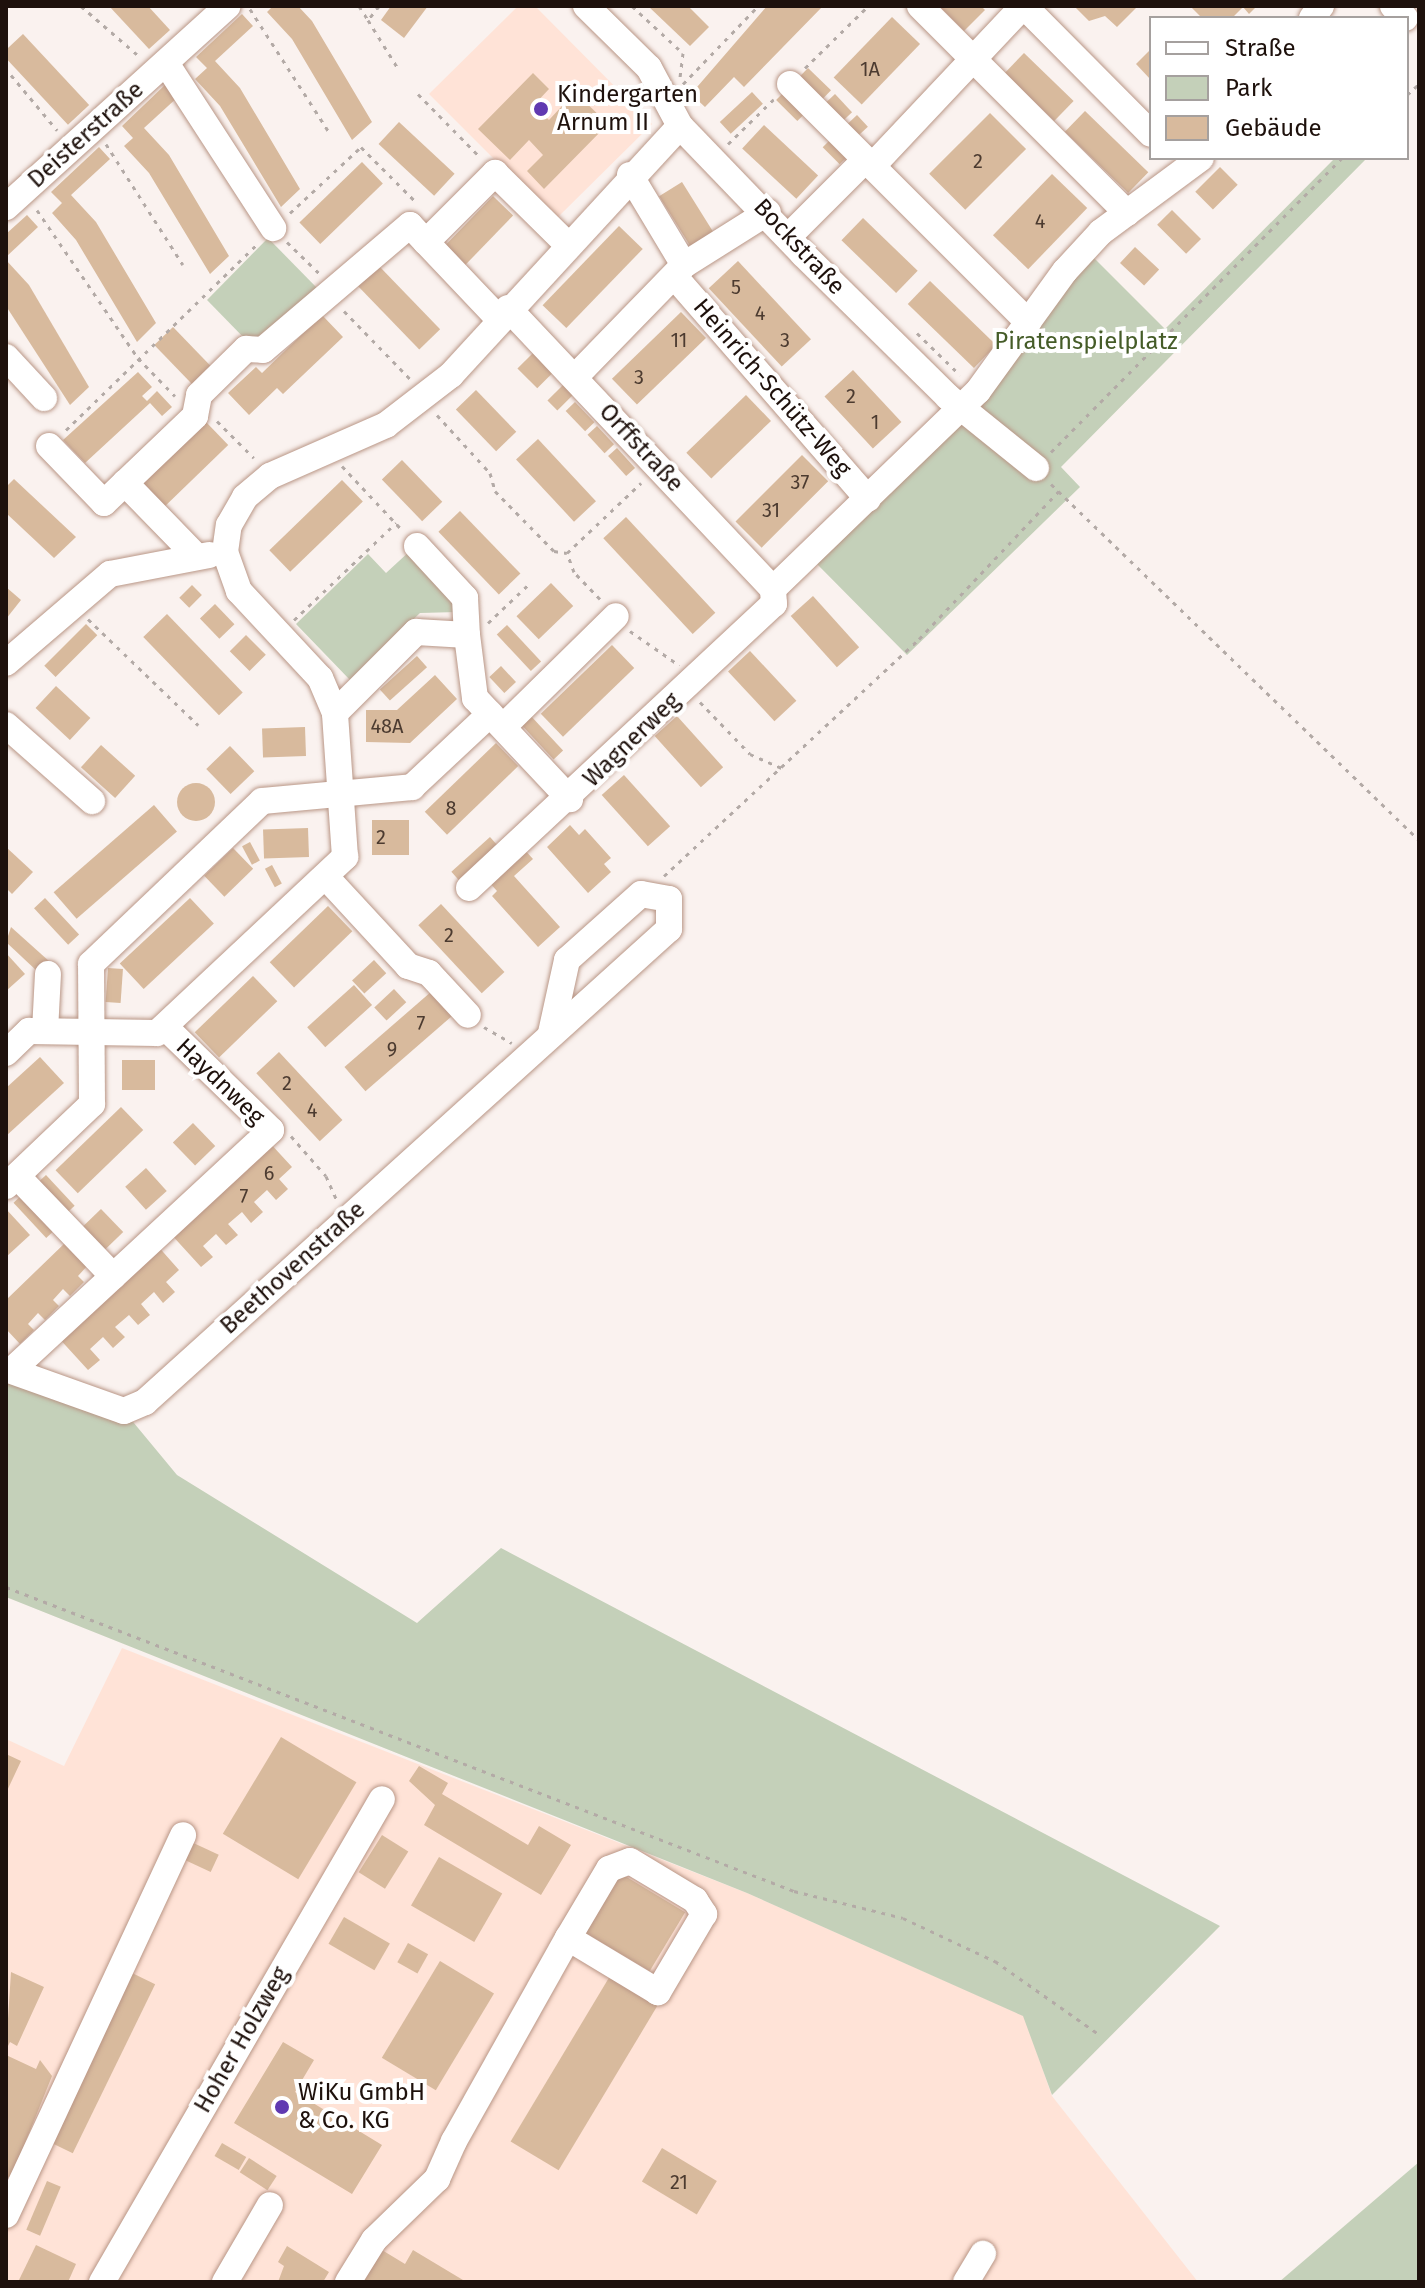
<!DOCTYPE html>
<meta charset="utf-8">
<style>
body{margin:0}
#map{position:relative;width:1425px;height:2288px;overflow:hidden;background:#faf2ef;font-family:"Fira Sans",sans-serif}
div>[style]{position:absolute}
.built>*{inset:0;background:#ffe3d7}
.green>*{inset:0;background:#c4d0b9}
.building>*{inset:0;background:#d8ba9d;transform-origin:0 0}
.round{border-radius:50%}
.path>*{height:3px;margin-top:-1.5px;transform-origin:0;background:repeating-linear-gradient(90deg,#b3aaa6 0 4px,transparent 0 10px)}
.roads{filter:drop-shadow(0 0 2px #b99686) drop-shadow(0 0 2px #b99686)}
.minor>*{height:26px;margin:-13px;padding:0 13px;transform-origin:13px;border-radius:13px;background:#fff}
.dots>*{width:22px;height:22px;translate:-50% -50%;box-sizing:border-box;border:4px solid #fff;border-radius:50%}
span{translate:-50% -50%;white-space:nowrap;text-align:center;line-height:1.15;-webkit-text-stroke:8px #fff;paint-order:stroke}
.number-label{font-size:20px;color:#4c3b30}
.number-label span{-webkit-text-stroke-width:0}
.poi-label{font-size:24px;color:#1e110c}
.left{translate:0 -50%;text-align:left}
.street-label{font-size:24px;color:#1e110c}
.park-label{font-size:24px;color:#455c28}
.frame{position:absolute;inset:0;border:8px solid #1e110c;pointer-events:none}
.legend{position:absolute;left:1149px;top:16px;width:260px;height:144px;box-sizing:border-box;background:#fff;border:2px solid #a5a09e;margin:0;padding:10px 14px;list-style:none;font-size:24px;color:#1e110c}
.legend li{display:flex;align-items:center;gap:16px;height:40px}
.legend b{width:40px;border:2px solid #a5a09e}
</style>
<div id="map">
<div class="built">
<div style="clip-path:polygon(518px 6px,535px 6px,652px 124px,555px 220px,429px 94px)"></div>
<div style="clip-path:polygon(122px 1648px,747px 1893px,1024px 2016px,1052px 2096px,1198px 2282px,6px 2282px,6px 1739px,64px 1766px)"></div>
</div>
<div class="green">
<div style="clip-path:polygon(1335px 158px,1367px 158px,1061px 467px,1080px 487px,907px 655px,815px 562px,1092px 256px,1165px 329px)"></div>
<div style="clip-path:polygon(268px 238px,318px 289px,263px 342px,248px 342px,207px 300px)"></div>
<div style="clip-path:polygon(411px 550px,457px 597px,458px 612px,420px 613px,350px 680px,296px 624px,368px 554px,386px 573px)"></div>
<div style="clip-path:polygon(6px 1369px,124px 1411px,177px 1475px,417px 1623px,501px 1548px,1220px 1926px,1052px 2095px,1023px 2016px,747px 1893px,6px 1597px)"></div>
<div style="clip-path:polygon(1419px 2162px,1419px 2282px,1279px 2282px)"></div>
</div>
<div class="building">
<div style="clip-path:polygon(109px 6px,148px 6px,170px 30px,149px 49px)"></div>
<div style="clip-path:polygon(273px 6px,298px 6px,312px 21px,372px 122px,352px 140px,292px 39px,267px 12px)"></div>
<div style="clip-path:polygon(391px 6px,428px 6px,404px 38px,381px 20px)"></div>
<div style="clip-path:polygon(648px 6px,688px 6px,709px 27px,690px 46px)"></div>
<div style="clip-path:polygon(767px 6px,823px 6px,744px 87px,734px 77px,705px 107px,691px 94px)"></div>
<div style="clip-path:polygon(939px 6px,981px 6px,985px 10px,964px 31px)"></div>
<div style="clip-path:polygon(1074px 6px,1138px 6px,1117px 27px,1105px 16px,1089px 21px)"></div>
<div style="clip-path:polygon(1190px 6px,1257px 6px,1249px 14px,1243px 7px,1232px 18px,1202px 18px)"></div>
<div style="clip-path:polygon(242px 14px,253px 26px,215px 61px,240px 88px,300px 189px,281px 207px,220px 106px,195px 79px,207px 68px,196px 57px)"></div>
<div style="left:892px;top:17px;width:39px;height:84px;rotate:44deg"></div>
<div style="left:23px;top:34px;width:97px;height:29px;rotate:47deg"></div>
<div style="clip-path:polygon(1151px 49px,1151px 80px,1136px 64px)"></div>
<div style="left:1024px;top:53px;width:69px;height:28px;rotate:44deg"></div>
<div style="left:808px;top:68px;width:32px;height:16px;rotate:44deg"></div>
<div style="clip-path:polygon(533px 73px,549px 89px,534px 105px,549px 120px,575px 92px,608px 124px,544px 189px,527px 171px,543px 155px,529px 140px,510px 160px,478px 129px)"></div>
<div style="clip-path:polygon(167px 83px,179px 96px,144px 128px,169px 155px,229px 256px,210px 274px,149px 173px,124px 146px,133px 138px,122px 126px)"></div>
<div style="left:786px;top:90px;width:30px;height:14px;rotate:45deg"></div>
<div style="left:752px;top:92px;width:16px;height:44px;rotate:47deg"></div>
<div style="left:835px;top:94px;width:25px;height:16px;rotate:47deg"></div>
<div style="left:1085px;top:111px;width:88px;height:29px;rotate:44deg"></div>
<div style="left:990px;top:113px;width:51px;height:86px;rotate:45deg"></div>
<div style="left:857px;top:115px;width:16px;height:16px;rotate:47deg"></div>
<div style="left:399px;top:122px;width:76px;height:30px;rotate:43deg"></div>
<div style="left:764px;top:125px;width:74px;height:32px;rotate:43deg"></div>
<div style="left:834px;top:136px;width:24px;height:16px;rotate:45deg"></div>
<div style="clip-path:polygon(99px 147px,110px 159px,71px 195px,96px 222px,156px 323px,137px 342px,76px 240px,52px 213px,62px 203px,51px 192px)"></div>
<div style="left:362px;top:162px;width:30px;height:87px;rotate:46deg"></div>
<div style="left:1220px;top:167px;width:25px;height:35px;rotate:45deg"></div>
<div style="left:1052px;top:174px;width:49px;height:85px;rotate:44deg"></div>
<div style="left:682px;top:182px;width:59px;height:27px;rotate:58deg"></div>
<div style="left:493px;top:196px;width:28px;height:70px;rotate:44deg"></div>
<div style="left:1172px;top:210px;width:41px;height:21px;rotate:45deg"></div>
<div style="clip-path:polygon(27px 215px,38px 227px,6px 257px,6px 234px)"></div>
<div style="left:863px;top:218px;width:76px;height:31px;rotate:44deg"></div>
<div style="left:619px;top:226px;width:33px;height:110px;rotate:44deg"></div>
<div style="left:1135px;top:247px;width:33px;height:22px;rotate:43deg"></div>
<div style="clip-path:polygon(6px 260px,29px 285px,89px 387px,70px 405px,6px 306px)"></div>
<div style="left:738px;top:261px;width:107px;height:40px;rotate:47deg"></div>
<div style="left:379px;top:266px;width:88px;height:29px;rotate:46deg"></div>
<div style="left:930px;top:281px;width:92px;height:32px;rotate:44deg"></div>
<div style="left:681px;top:312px;width:36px;height:96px;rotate:46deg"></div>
<div style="clip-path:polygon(322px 315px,343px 337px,283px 394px,277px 388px,249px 415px,228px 393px,256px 367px,262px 373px)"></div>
<div style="left:173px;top:327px;width:57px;height:26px;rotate:46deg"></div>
<div style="left:533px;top:353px;width:28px;height:22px;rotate:45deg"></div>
<div style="left:853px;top:370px;width:71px;height:39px;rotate:47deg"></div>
<div style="clip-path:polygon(138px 372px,152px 387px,142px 396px,147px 401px,157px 391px,172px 407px,162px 416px,150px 403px,85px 463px,63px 440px)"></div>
<div style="left:563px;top:385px;width:14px;height:22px;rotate:45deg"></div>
<div style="left:476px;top:390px;width:58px;height:28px;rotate:46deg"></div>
<div style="left:746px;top:395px;width:36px;height:83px;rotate:46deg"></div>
<div style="left:575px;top:402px;width:28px;height:13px;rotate:46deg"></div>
<div style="left:206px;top:422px;width:32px;height:88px;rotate:46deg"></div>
<div style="left:597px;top:426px;width:25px;height:13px;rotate:47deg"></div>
<div style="left:538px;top:439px;width:85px;height:30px;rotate:47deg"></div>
<div style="left:617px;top:448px;width:27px;height:12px;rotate:48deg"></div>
<div style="left:802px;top:455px;width:37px;height:94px;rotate:45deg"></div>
<div style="left:402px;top:460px;width:58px;height:28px;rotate:46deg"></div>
<div style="clip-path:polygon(14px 479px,76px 537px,54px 558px,6px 513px,6px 487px)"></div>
<div style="left:342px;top:480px;width:30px;height:101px;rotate:46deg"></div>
<div style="left:460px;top:511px;width:87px;height:30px;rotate:46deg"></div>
<div style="left:626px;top:517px;width:131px;height:31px;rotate:47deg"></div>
<div style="left:551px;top:583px;width:32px;height:48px;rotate:46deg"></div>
<div style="left:192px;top:585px;width:14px;height:18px;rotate:45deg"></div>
<div style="clip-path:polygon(6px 587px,21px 600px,6px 619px)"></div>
<div style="left:813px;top:596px;width:69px;height:30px;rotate:48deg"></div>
<div style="left:215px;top:604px;width:28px;height:21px;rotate:46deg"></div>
<div style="left:167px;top:614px;width:109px;height:33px;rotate:46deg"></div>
<div style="left:86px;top:624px;width:16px;height:59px;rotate:45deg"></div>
<div style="left:507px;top:625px;width:50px;height:14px;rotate:47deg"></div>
<div style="left:246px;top:635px;width:28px;height:23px;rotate:45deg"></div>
<div style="left:612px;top:645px;width:32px;height:99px;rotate:46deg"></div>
<div style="left:750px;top:651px;width:68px;height:30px;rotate:47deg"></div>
<div style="left:417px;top:656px;width:15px;height:50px;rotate:48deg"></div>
<div style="left:501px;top:666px;width:22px;height:16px;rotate:47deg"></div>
<div style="clip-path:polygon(435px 675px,457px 699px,410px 743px,366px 742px,366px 710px,397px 710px)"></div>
<div style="left:56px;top:686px;width:47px;height:30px;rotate:43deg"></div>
<div style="left:529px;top:714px;width:50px;height:13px;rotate:47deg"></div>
<div style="left:677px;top:716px;width:69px;height:30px;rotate:48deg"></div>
<div style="left:305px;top:727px;width:29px;height:43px;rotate:88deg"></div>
<div style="left:496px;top:743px;width:32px;height:99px;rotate:46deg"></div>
<div style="left:101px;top:745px;width:46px;height:30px;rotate:42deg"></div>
<div style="left:230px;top:746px;width:35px;height:33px;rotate:46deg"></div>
<div style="left:624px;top:775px;width:69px;height:30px;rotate:48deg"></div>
<div class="round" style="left:177px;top:783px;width:38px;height:38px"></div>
<div style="left:154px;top:805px;width:35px;height:133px;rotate:49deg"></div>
<div style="left:372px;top:820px;width:37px;height:35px"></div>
<div style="clip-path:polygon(570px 825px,579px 835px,585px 829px,611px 858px,604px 864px,611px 872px,588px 893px,547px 847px)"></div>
<div style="left:308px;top:828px;width:29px;height:45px;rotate:88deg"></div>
<div style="left:490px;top:837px;width:15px;height:52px;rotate:48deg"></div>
<div style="left:250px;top:842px;width:21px;height:9px;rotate:62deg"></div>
<div style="clip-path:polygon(6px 847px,33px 872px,12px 894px,6px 888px)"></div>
<div style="left:233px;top:848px;width:29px;height:40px;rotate:46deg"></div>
<div style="clip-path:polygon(523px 848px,533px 859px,514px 876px,560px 927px,538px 947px,492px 896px,497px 891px,487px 880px)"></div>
<div style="left:272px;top:865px;width:21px;height:8px;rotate:62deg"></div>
<div style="left:45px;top:898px;width:50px;height:15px;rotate:47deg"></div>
<div style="left:190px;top:898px;width:35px;height:96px;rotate:47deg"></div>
<div style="left:441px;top:904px;width:93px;height:31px;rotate:47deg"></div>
<div style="left:328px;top:906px;width:35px;height:81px;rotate:46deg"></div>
<div style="clip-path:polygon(11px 927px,50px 962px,38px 972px,6px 942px)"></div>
<div style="clip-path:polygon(6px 953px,25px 974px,6px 991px)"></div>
<div style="left:374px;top:960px;width:18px;height:30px;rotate:47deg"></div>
<div style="left:108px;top:968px;width:15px;height:34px;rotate:4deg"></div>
<div style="left:253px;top:976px;width:35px;height:81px;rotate:46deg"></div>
<div style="left:354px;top:985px;width:27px;height:63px;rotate:48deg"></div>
<div style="left:394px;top:989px;width:18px;height:27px;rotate:47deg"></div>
<div style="left:432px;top:991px;width:32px;height:116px;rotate:49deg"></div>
<div style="left:279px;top:1052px;width:93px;height:31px;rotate:47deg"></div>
<div style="clip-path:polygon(40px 1057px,64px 1083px,6px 1136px,6px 1088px)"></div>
<div style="left:122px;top:1060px;width:33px;height:30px"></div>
<div style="left:121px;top:1107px;width:32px;height:91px;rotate:46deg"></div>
<div style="left:193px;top:1123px;width:32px;height:28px;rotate:46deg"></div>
<div style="clip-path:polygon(269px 1142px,292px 1167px,279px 1179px,288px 1189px,276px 1200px,267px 1190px,254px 1202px,263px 1212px,251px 1223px,242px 1212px,228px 1224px,238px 1235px,226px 1245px,216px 1234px,203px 1246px,213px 1257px,201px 1267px,169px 1232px)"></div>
<div style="left:146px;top:1168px;width:31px;height:28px;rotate:48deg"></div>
<div style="left:46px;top:1175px;width:42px;height:13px;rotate:47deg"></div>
<div style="left:23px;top:1194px;width:48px;height:13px;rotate:47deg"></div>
<div style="clip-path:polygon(6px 1209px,30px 1235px,6px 1257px)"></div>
<div style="left:101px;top:1209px;width:32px;height:27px;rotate:46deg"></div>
<div style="clip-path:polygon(66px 1242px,88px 1265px,78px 1276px,84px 1282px,70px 1296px,63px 1289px,53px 1300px,59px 1306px,45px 1320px,38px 1313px,28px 1324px,34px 1330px,20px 1344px,6px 1329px,6px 1300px)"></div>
<div style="clip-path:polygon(156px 1244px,179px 1270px,166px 1282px,175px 1292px,163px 1303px,154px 1292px,141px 1304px,150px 1315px,138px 1325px,129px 1315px,115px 1327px,125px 1337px,113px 1348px,103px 1337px,90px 1349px,100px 1360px,88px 1370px,56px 1335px)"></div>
<div style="left:281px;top:1737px;width:88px;height:113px;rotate:31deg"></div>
<div style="clip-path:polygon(6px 1754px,21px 1761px,6px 1793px)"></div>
<div style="clip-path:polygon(419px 1766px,448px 1783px,442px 1794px,528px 1845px,539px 1826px,571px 1845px,541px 1895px,424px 1825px,435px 1805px,409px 1781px)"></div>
<div style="left:382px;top:1835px;width:31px;height:44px;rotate:32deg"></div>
<div style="left:187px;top:1840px;width:35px;height:19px;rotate:25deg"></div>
<div style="left:439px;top:1857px;width:73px;height:56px;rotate:30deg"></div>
<div style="left:620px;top:1873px;width:76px;height:69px;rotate:31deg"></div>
<div style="left:344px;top:1917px;width:53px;height:31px;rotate:30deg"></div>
<div style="left:408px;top:1943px;width:23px;height:22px;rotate:29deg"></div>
<div style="left:440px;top:1961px;width:63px;height:113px;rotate:31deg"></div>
<div style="clip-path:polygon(11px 1972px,44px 1987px,17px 2046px,10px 2042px,6px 2050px)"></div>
<div style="left:130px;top:1972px;width:28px;height:188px;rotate:26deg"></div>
<div style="left:610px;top:1976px;width:56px;height:193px;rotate:31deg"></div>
<div style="clip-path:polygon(283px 2042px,314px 2060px,295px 2092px,382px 2145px,352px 2194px,234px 2123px)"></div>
<div style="clip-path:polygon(6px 2055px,36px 2069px,40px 2060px,52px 2076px,11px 2178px,6px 2176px)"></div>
<div style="left:222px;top:2143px;width:28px;height:15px;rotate:30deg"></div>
<div style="left:662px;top:2148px;width:64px;height:39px;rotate:31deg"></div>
<div style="left:249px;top:2158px;width:33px;height:17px;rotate:33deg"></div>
<div style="left:47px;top:2181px;width:15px;height:53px;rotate:23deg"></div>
<div style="clip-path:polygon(36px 2245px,76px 2264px,68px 2282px,18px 2282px)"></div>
<div style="clip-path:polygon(287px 2246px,329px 2272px,323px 2282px,278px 2282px,284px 2266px,278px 2262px)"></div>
<div style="clip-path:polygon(377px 2247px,405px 2264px,413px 2250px,463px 2280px,358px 2282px)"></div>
</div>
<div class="path">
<div style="left:81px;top:6px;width:77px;rotate:40.8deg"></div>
<div style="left:359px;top:6px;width:17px;rotate:57deg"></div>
<div style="left:379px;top:6px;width:18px;rotate:128deg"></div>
<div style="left:368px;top:20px;width:59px;rotate:58.2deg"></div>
<div style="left:632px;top:6px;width:69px;rotate:42.7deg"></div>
<div style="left:683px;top:53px;width:26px;rotate:97deg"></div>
<div style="left:250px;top:9px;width:146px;rotate:57.3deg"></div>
<div style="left:805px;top:68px;width:88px;rotate:-44.5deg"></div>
<div style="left:11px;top:75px;width:72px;rotate:50.1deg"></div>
<div style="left:683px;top:84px;width:108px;rotate:-46.1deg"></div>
<div style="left:418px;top:94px;width:87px;rotate:45.5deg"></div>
<div style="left:1407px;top:95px;width:16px;rotate:-43deg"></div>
<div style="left:106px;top:144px;width:143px;rotate:57.5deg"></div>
<div style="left:728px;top:144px;width:64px;rotate:-44.4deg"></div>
<div style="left:37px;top:210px;width:179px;rotate:55.7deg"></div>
<div style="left:138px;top:358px;width:53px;rotate:45.8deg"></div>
<div style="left:290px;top:213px;width:97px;rotate:-42.9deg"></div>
<div style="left:361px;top:147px;width:79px;rotate:45deg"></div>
<div style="left:287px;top:242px;width:45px;rotate:44.1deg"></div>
<div style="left:344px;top:311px;width:96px;rotate:45.8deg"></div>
<div style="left:917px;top:333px;width:60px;rotate:44.3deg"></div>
<div style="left:437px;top:415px;width:79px;rotate:47.6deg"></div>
<div style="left:490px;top:473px;width:19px;rotate:74deg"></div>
<div style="left:495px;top:491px;width:84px;rotate:45.5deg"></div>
<div style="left:554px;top:551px;width:13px;rotate:9deg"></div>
<div style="left:217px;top:421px;width:52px;rotate:45deg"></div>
<div style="left:66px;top:430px;width:268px;rotate:-44.2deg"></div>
<div style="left:1051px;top:452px;width:414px;rotate:-45.3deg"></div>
<div style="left:342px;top:466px;width:89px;rotate:46.8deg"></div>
<div style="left:1051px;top:484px;width:512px;rotate:44.05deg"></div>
<div style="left:600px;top:599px;width:37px;rotate:-134deg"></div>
<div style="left:574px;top:572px;width:20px;rotate:-110deg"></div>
<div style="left:567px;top:553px;width:102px;rotate:-43.4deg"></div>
<div style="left:88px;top:619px;width:153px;rotate:43.9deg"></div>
<div style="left:294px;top:620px;width:141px;rotate:-43.6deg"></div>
<div style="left:488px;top:623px;width:59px;rotate:-43.6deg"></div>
<div style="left:630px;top:631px;width:60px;rotate:34.8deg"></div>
<div style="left:700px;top:702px;width:72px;rotate:46.1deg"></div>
<div style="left:750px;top:754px;width:35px;rotate:24deg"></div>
<div style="left:664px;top:876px;width:348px;rotate:-42.9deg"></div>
<div style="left:919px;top:639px;width:204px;rotate:-46.6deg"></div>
<div style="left:484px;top:1027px;width:32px;rotate:30deg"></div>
<div style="left:291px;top:1136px;width:53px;rotate:48.8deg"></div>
<div style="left:326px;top:1176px;width:27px;rotate:66deg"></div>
<div style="left:6px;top:1587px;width:845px;rotate:21.1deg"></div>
<div style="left:794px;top:1891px;width:112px;rotate:13.9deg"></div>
<div style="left:903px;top:1918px;width:102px;rotate:25.1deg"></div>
<div style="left:995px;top:1961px;width:128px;rotate:35.2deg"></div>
</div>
<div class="roads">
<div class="minor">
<div style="left:586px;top:6px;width:88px;rotate:44.5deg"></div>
<div style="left:649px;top:68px;width:66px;rotate:61.9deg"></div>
<div style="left:680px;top:126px;width:178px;rotate:46.1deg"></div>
<div style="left:803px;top:254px;width:204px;rotate:44.6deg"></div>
<div style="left:948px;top:397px;width:113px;rotate:38.9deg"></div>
<div style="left:920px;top:6px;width:293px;rotate:45deg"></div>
<div style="left:1024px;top:6px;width:180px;rotate:45.2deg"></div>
<div style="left:1393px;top:6px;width:17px;rotate:45deg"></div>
<div style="left:1312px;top:18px;width:15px;rotate:-53deg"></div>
<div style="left:166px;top:63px;width:197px;rotate:57deg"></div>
<div style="left:790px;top:84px;width:337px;rotate:45deg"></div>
<div style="left:6px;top:207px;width:299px;rotate:-42.2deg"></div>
<div style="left:789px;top:236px;width:99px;rotate:-45deg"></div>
<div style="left:859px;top:166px;width:21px;rotate:-19deg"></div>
<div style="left:879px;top:159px;width:210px;rotate:-46.7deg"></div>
<div style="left:684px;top:265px;width:99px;rotate:-32.2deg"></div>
<div style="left:675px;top:277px;width:294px;rotate:49deg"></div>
<div style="left:508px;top:308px;width:386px;rotate:46.7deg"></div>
<div style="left:773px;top:589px;width:285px;rotate:-44deg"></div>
<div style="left:978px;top:391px;width:148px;rotate:-54.1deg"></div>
<div style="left:1065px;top:271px;width:53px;rotate:-47.3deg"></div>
<div style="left:1101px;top:232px;width:124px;rotate:-36.5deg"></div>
<div style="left:499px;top:319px;width:106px;rotate:-133.5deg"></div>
<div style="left:426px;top:242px;width:98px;rotate:-45deg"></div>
<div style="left:495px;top:173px;width:100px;rotate:44.6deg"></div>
<div style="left:6px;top:357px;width:56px;rotate:47.2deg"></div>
<div style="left:575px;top:377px;width:156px;rotate:-45.8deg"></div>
<div style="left:684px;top:265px;width:105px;rotate:-121deg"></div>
<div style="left:49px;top:446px;width:79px;rotate:46deg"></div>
<div style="left:104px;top:503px;width:29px;rotate:-44deg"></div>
<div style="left:417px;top:546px;width:71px;rotate:47.3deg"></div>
<div style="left:465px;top:598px;width:37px;rotate:87deg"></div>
<div style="left:196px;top:556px;width:102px;rotate:-134.2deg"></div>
<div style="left:125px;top:483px;width:97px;rotate:-43.7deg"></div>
<div style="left:195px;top:416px;width:21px;rotate:-79deg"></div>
<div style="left:199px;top:395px;width:66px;rotate:-44.4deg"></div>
<div style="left:246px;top:349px;width:17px;rotate:3deg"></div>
<div style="left:263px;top:350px;width:193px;rotate:-40.4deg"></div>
<div style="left:410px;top:225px;width:23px;rotate:47deg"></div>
<div style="left:6px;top:663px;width:137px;rotate:-40.6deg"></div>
<div style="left:110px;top:574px;width:101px;rotate:-10.9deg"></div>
<div style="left:335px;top:713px;width:115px;rotate:-45deg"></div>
<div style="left:416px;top:632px;width:51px;rotate:3.4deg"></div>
<div style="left:467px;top:635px;width:64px;rotate:82.8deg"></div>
<div style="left:475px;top:698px;width:139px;rotate:46.8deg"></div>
<div style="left:6px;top:725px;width:115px;rotate:41.5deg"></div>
<div style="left:503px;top:727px;width:158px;rotate:-44.5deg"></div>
<div style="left:326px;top:877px;width:121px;rotate:47.3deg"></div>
<div style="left:408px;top:966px;width:22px;rotate:18deg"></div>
<div style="left:429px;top:973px;width:57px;rotate:47.1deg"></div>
<div style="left:469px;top:888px;width:417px;rotate:-43deg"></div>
<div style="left:774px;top:604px;width:15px;rotate:-94deg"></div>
<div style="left:45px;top:1031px;width:57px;rotate:-87deg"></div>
<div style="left:6px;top:1053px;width:32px;rotate:-44deg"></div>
<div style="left:29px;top:1031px;width:128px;rotate:0.9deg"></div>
<div style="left:157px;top:1033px;width:258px;rotate:-43.1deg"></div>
<div style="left:345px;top:857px;width:144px;rotate:-94deg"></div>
<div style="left:335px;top:713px;width:38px;rotate:-113deg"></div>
<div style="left:320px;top:678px;width:119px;rotate:-133deg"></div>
<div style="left:239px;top:591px;width:41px;rotate:-109.7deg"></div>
<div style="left:225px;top:552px;width:27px;rotate:-82deg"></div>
<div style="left:229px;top:525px;width:32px;rotate:-60deg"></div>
<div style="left:245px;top:497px;width:33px;rotate:-40deg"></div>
<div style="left:270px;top:476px;width:127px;rotate:-23.7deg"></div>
<div style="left:386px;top:425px;width:82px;rotate:-37.6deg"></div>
<div style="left:451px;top:375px;width:338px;rotate:-47.4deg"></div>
<div style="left:17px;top:1176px;width:139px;rotate:46.2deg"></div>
<div style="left:6px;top:1186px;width:119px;rotate:-43.6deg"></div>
<div style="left:92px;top:1104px;width:140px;rotate:-90.4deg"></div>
<div style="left:91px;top:964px;width:236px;rotate:-43.6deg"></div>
<div style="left:262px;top:801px;width:151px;rotate:-5.3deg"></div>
<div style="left:412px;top:787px;width:107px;rotate:-43.1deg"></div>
<div style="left:6px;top:1369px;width:125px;rotate:19.6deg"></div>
<div style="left:124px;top:1411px;width:23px;rotate:-23deg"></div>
<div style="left:145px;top:1402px;width:706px;rotate:-42.07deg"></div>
<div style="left:669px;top:929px;width:30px;rotate:-90deg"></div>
<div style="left:669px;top:899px;width:28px;rotate:-170deg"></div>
<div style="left:641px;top:894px;width:99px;rotate:138.3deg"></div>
<div style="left:567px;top:960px;width:75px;rotate:102.4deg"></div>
<div style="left:12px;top:1370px;width:353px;rotate:-42.8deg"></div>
<div style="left:271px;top:1130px;width:148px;rotate:-135.8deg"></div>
<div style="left:6px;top:2215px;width:419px;rotate:-65deg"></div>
<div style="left:102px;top:2282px;width:558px;rotate:-59.9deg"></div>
<div style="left:225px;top:2282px;width:89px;rotate:-59.7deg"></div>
<div style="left:348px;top:2282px;width:49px;rotate:-58.2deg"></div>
<div style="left:374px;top:2240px;width:88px;rotate:-44.1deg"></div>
<div style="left:437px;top:2179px;width:42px;rotate:-65.9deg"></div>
<div style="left:454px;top:2141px;width:233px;rotate:-60.7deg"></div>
<div style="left:568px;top:1938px;width:80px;rotate:-59.3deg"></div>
<div style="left:609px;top:1869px;width:22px;rotate:-21deg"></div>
<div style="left:630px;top:1861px;width:76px;rotate:31deg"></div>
<div style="left:695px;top:1900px;width:17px;rotate:57deg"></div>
<div style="left:704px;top:1914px;width:91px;rotate:120.5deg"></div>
<div style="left:658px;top:1992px;width:105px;rotate:-149deg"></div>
<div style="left:966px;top:2282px;width:33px;rotate:-59deg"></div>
</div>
</div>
<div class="dots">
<div style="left:541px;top:109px;background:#6039b1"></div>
<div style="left:282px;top:2107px;background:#6039b1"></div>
</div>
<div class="number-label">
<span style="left:870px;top:69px">1A</span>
<span style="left:978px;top:161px">2</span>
<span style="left:1040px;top:221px">4</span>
<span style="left:736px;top:287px">5</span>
<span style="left:760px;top:313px">4</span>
<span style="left:679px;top:340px">11</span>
<span style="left:785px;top:340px">3</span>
<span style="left:639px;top:377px">3</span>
<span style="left:851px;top:396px">2</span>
<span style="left:875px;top:422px">1</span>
<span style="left:800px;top:482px">37</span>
<span style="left:771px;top:510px">31</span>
<span style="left:387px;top:726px">48A</span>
<span style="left:451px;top:808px">8</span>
<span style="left:381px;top:837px">2</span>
<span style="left:449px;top:935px">2</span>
<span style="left:421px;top:1023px">7</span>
<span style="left:392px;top:1049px">9</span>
<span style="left:287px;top:1083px">2</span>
<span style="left:312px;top:1110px">4</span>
<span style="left:269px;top:1173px">6</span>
<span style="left:244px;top:1196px">7</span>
<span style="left:679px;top:2182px">21</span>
</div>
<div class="poi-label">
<span class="left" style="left:557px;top:109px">Kindergarten<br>Arnum II</span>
<span class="left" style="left:298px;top:2107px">WiKu GmbH<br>&amp; Co. KG</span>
</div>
<div class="street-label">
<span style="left:86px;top:135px;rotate:-42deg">Deisterstraße</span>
<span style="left:799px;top:247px;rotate:47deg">Bockstraße</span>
<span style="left:772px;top:388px;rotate:49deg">Heinrich-Schütz-Weg</span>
<span style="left:641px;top:448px;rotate:47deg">Orffstraße</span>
<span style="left:632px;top:740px;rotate:-44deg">Wagnerweg</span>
<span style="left:220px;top:1082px;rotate:44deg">Haydnweg</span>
<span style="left:293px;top:1268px;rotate:-42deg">Beethovenstraße</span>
<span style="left:242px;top:2040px;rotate:-60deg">Hoher Holzweg</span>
</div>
<div class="park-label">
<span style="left:1086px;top:342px">Piratenspielplatz</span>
</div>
<div class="frame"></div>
<ul class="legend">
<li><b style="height:10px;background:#fff"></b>Straße</li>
<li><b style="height:22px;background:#c4d0b9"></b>Park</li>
<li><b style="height:22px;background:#d8ba9d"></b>Gebäude</li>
</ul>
</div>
